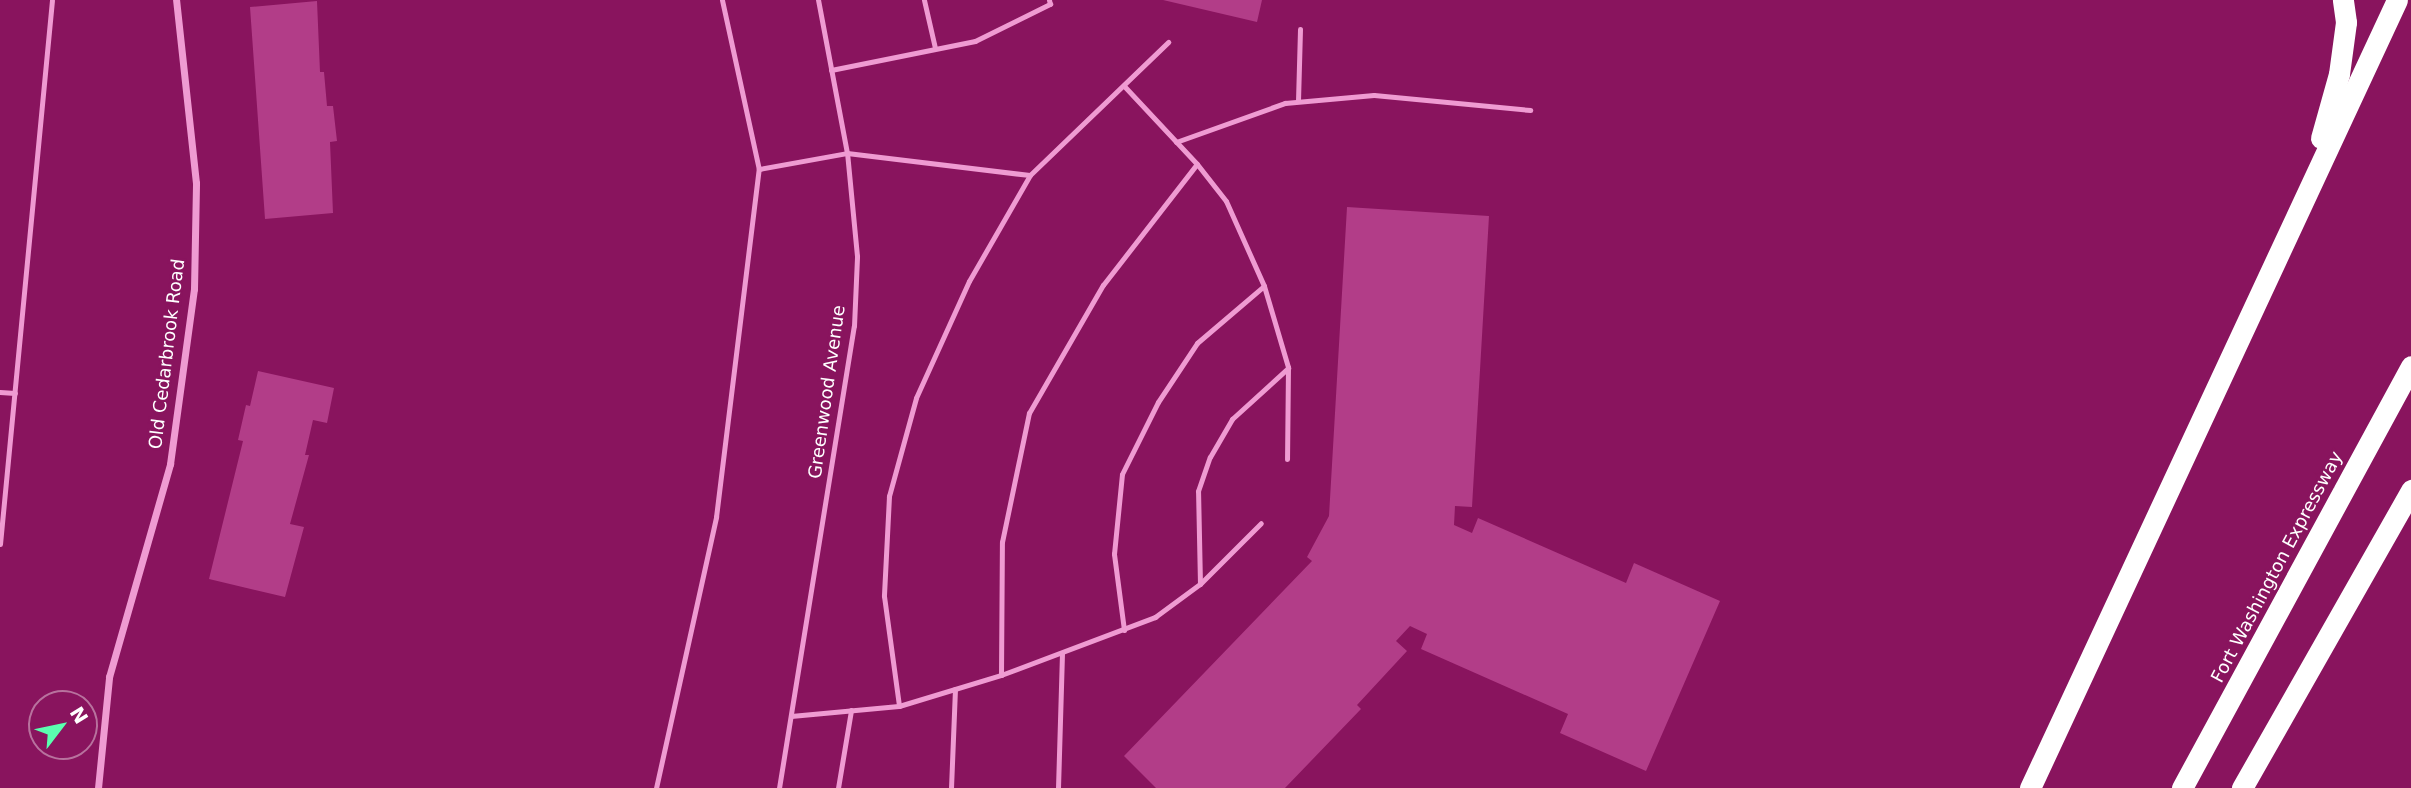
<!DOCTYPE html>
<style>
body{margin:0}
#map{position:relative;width:2411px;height:788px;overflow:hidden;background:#89145e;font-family:"DejaVu Sans",sans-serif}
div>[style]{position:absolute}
.building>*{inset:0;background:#b23d88}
.lane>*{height:5px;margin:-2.5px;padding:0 2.5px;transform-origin:2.5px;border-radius:2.5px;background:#ef9bd2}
.street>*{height:7px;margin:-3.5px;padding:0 3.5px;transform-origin:3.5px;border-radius:3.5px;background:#ef9bd2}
.highway>*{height:21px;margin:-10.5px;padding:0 10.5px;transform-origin:10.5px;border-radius:10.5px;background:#fff}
span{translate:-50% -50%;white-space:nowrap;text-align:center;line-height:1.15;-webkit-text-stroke:5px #89145e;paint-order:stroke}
.street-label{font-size:18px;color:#fff}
.north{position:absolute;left:28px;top:690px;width:70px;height:70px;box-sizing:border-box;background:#89145e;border:2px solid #b8729e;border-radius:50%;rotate:58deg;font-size:19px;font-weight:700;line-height:28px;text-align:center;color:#fff}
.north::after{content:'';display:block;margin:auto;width:24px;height:32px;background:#5affaf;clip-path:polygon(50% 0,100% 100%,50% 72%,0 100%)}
</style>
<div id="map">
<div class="building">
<div style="clip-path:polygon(1163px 0,1262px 0,1257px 22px)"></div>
<div style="clip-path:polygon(317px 1px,320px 72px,324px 72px,327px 106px,333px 106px,337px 141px,330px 142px,333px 213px,265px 219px,250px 7px)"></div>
<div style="clip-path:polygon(1347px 207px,1489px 216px,1472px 507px,1455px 506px,1454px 525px,1472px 533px,1478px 518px,1626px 583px,1634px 563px,1720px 601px,1646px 771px,1560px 733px,1568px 714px,1421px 649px,1427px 634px,1410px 626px,1396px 641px,1407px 651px,1357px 705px,1361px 709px,1285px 788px,1156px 788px,1124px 756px,1312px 561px,1307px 557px,1329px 516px)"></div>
<div style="clip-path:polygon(258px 371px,334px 388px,327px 423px,313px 420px,305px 455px,309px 455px,290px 524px,304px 527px,285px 597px,209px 579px,243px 441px,238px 440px,246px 405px,250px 406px)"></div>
</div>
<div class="lane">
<div style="left:722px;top:0;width:173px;rotate:77.7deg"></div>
<div style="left:759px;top:169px;width:89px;rotate:-10.3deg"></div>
<div style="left:847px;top:153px;width:184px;rotate:6.9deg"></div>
<div style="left:1030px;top:175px;width:192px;rotate:-43.9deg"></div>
<div style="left:924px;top:0;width:49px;rotate:77.1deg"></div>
<div style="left:831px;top:70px;width:147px;rotate:-11.4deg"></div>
<div style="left:975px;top:41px;width:84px;rotate:-26.3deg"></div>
<div style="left:1050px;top:4px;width:4px;rotate:-104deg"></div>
<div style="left:1298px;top:101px;width:72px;rotate:-88.4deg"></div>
<div style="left:1176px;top:142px;width:116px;rotate:-19.7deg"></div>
<div style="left:1285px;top:103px;width:89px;rotate:-5.1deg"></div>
<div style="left:1374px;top:95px;width:157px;rotate:5.5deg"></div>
<div style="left:1197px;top:164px;width:47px;rotate:51.9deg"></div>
<div style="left:1226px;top:201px;width:93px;rotate:65.9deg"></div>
<div style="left:1264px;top:286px;width:84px;rotate:73.5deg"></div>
<div style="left:1288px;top:367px;width:92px;rotate:90.6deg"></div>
<div style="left:1030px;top:175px;width:122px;rotate:119.9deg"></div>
<div style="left:969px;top:281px;width:128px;rotate:114.4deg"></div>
<div style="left:916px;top:398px;width:102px;rotate:105.4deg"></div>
<div style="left:889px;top:496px;width:100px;rotate:92.9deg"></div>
<div style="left:884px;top:596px;width:111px;rotate:82.2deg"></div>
<div style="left:899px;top:706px;width:107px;rotate:-16.9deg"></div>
<div style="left:1001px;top:675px;width:133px;rotate:-89.6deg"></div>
<div style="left:1002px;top:542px;width:132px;rotate:-78.2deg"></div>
<div style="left:1029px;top:413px;width:148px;rotate:-60deg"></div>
<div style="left:1103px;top:285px;width:153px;rotate:-52.2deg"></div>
<div style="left:1197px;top:164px;width:105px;rotate:-133.1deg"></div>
<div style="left:0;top:392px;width:15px;rotate:4deg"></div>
<div style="left:0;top:544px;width:546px;rotate:-84.54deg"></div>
<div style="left:1200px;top:584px;width:93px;rotate:-91.2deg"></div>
<div style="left:1198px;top:491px;width:36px;rotate:-71deg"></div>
<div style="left:1210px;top:457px;width:44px;rotate:-59.9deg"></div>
<div style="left:1232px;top:419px;width:76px;rotate:-42.3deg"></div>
<div style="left:1124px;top:630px;width:77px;rotate:-97.5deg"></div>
<div style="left:1114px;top:554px;width:80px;rotate:-84.3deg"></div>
<div style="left:1122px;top:474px;width:80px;rotate:-63.4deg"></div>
<div style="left:1158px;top:402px;width:71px;rotate:-56.5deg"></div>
<div style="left:1197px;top:343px;width:88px;rotate:-40.4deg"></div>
<div style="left:1001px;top:675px;width:165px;rotate:-20.6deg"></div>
<div style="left:1155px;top:617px;width:56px;rotate:-36.3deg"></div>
<div style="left:1200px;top:584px;width:86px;rotate:-45deg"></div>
<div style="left:791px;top:716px;width:108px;rotate:-5.3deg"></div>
<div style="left:656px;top:788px;width:278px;rotate:-77.5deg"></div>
<div style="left:716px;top:517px;width:351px;rotate:-83deg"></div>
<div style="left:779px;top:788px;width:468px;rotate:-80.8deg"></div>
<div style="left:854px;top:326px;width:70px;rotate:-87.5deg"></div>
<div style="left:857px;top:256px;width:103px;rotate:-95.5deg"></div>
<div style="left:847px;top:153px;width:156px;rotate:-100.7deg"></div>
<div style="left:838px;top:788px;width:79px;rotate:-80.5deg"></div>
<div style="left:951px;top:788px;width:99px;rotate:-87.7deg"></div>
<div style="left:1058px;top:788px;width:135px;rotate:-88.3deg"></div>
</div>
<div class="street">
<div style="left:98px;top:788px;width:112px;rotate:-84.3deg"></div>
<div style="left:109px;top:677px;width:222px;rotate:-74deg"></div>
<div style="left:170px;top:464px;width:177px;rotate:-82.2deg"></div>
<div style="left:194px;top:289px;width:106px;rotate:-88.9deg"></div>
<div style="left:196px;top:183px;width:184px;rotate:-96.2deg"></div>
</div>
<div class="highway">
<div style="left:2321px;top:138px;width:66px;rotate:-74.3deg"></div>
<div style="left:2339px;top:74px;width:52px;rotate:-82.3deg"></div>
<div style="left:2346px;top:22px;width:22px;rotate:-98deg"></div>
<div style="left:2030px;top:788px;width:869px;rotate:-65.03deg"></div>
<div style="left:2182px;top:788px;width:480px;rotate:-61.5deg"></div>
<div style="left:2242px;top:788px;width:343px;rotate:-60.4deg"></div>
</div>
<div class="street-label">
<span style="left:167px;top:354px;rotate:-83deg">Old Cedarbrook Road</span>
<span style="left:827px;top:392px;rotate:-82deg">Greenwood Avenue</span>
<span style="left:2277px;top:567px;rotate:-62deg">Fort Washington Expressway</span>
</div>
<div class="north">N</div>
</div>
